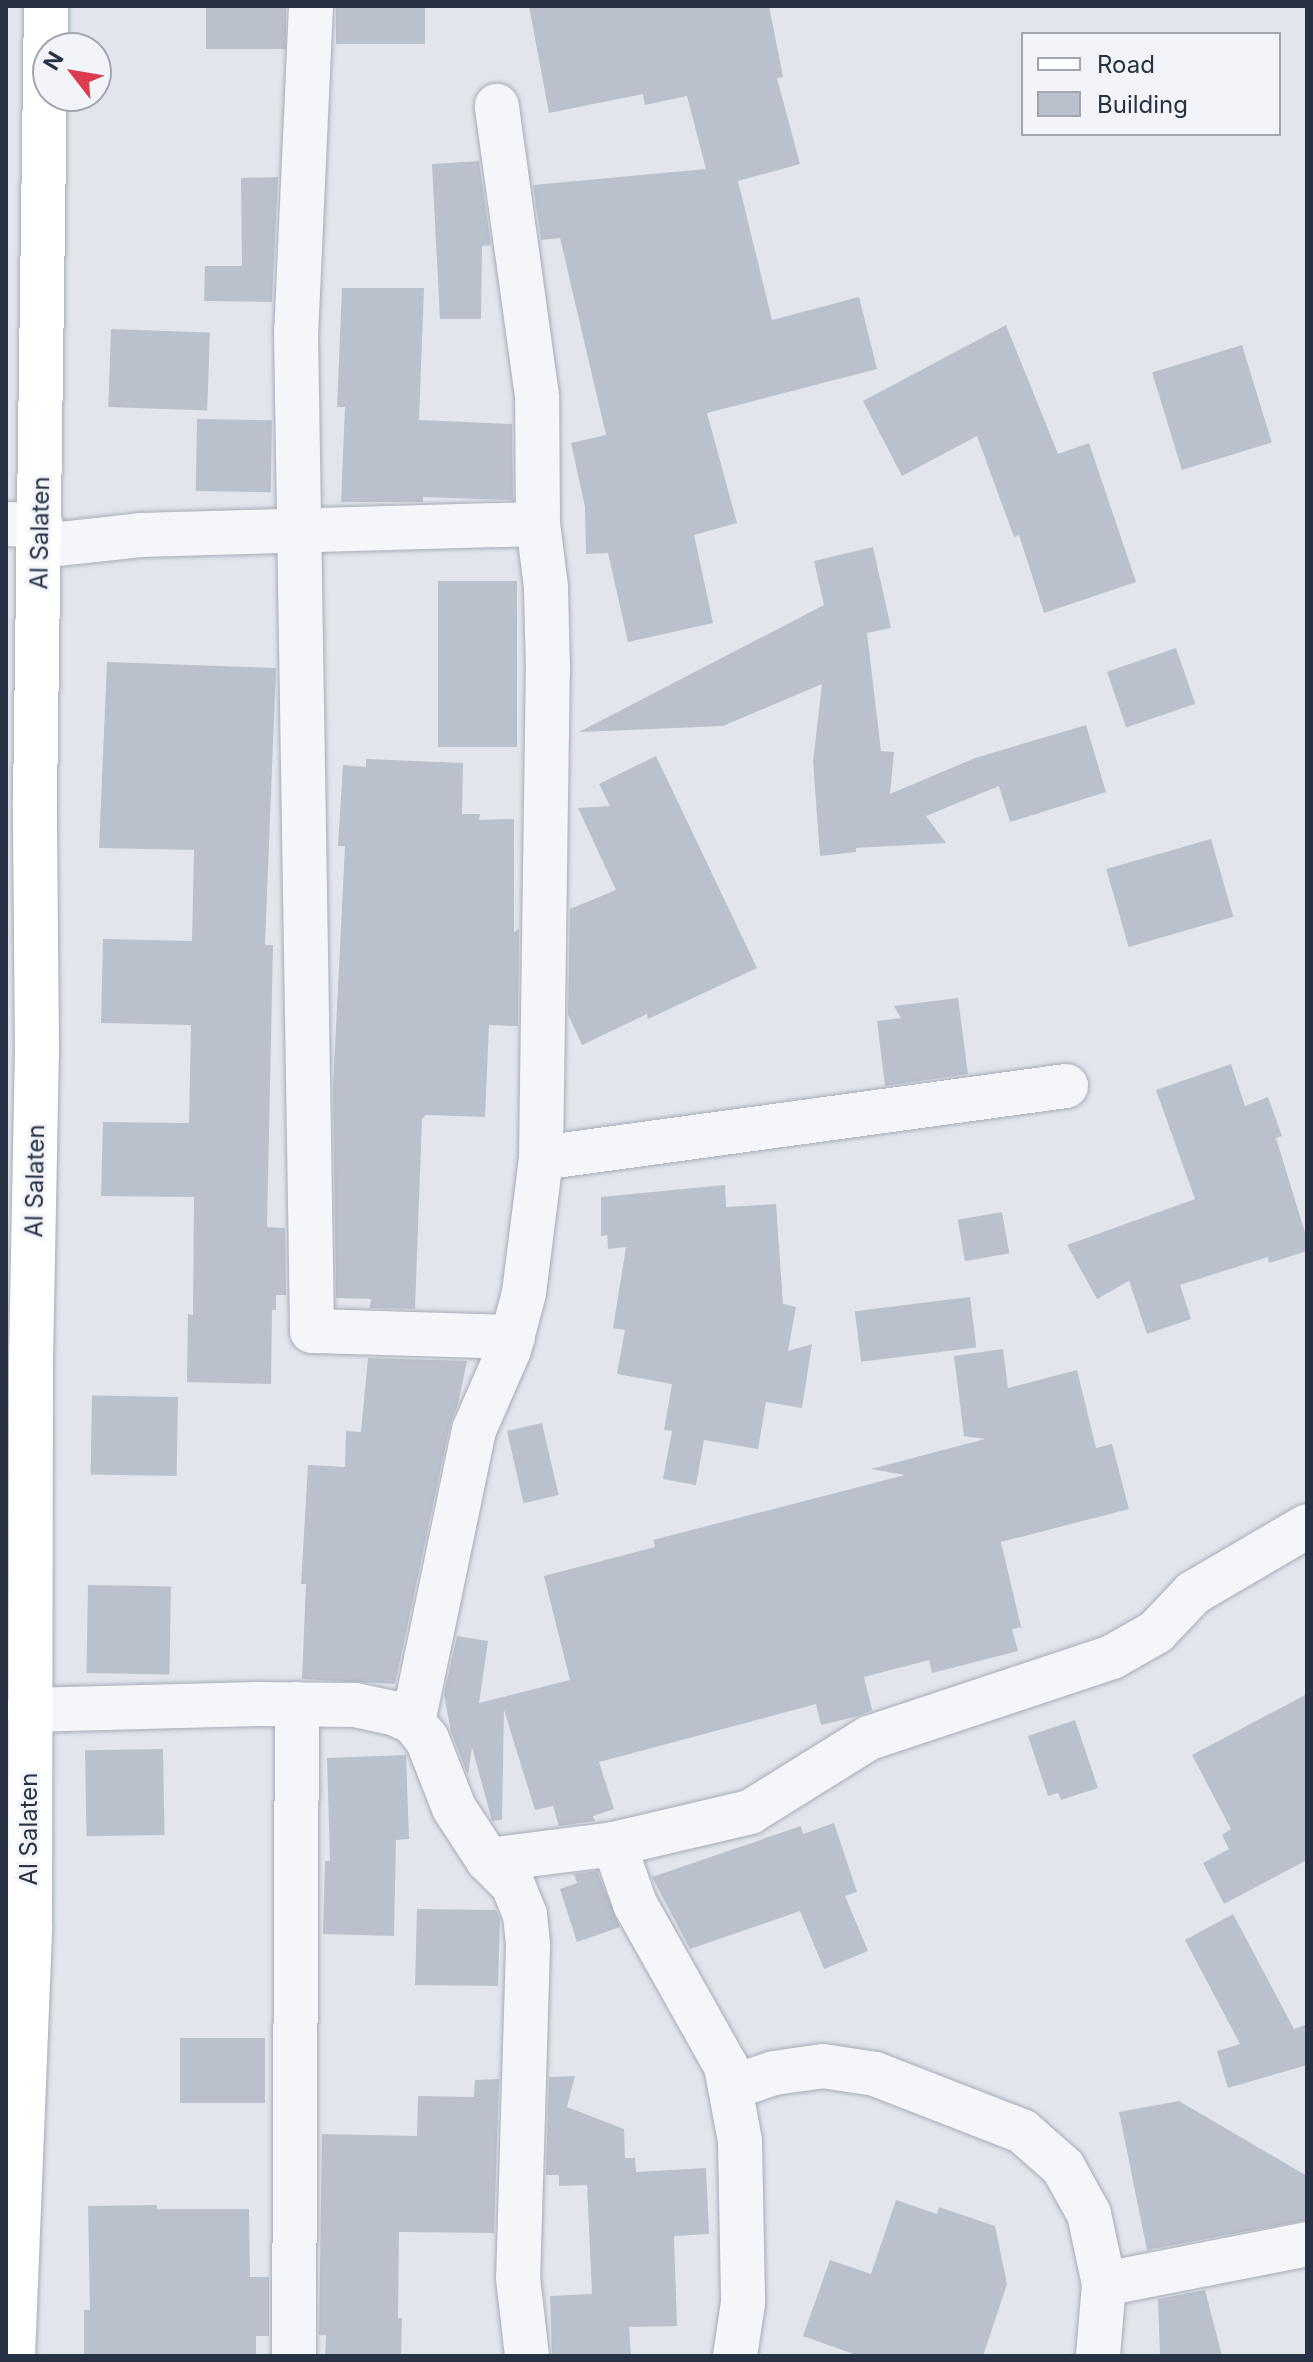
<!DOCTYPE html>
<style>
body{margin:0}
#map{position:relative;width:1313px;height:2362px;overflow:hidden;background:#e2e5ec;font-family:Inter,sans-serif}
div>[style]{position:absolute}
.building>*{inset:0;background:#bbc1cc;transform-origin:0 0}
.roads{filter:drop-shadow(0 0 2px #a6acb7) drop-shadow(0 0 2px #a6acb7)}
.street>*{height:44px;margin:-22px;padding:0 22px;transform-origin:22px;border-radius:22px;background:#f5f6f9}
.secondary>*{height:44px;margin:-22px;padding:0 22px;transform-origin:22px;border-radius:22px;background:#fff}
span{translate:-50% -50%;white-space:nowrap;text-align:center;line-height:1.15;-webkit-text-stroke:6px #f2f4f9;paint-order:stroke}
.street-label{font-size:24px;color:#283245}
.frame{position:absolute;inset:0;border:8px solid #283245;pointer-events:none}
.legend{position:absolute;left:1021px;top:32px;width:260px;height:104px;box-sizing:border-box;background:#f2f4f9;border:2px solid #a1a6b1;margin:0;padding:10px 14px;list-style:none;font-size:24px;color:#283245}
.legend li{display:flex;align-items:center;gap:16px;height:40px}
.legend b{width:40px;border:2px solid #a1a6b1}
.north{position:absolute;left:32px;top:32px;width:80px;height:80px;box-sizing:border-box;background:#f2f4f9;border:2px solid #a1a6b1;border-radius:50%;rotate:301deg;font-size:22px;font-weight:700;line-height:32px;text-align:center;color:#283245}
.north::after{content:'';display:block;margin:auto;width:28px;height:36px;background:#db3c4f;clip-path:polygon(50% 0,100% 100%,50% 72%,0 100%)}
</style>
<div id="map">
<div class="building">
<div style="left:206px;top:6px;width:80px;height:43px"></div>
<div style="left:336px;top:6px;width:89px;height:38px"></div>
<div style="clip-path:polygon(529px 6px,769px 6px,783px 77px,777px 78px,800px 164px,738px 181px,772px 320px,859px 297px,877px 369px,707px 413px,737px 523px,694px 535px,713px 623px,628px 642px,608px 553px,586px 554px,585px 507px,571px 443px,606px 435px,560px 238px,541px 240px,533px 185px,706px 169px,687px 96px,645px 105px,643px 94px,549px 113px)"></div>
<div style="clip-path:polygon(479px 161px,491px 245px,482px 246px,481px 319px,440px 319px,432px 164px)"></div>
<div style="clip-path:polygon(278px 177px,272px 302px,204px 301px,205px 266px,242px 266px,241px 178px)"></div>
<div style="clip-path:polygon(342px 288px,424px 288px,419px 420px,512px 424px,513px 500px,423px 497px,423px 502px,341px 502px,345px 407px,337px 407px)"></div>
<div style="clip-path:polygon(1006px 325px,1058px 454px,1089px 443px,1136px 582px,1044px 613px,1019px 535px,1014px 537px,977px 436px,902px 476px,863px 401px)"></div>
<div style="left:111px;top:329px;width:99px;height:78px;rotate:2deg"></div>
<div style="left:1242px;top:345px;width:102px;height:94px;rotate:73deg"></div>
<div style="left:197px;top:419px;width:75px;height:72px;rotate:1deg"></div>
<div style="clip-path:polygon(873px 547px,891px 628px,867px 633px,881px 751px,894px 752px,890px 794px,975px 758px,1086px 725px,1106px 792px,1010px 822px,999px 786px,926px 816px,946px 843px,856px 848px,856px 852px,820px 856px,813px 762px,822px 684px,723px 726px,579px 732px,824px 605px,814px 561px)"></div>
<div style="left:517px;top:581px;width:166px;height:79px;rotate:90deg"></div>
<div style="left:1176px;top:648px;width:59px;height:73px;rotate:71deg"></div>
<div style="clip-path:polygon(107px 662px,276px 668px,265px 945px,273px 945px,267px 1227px,285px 1228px,286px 1295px,276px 1295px,276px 1310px,272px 1310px,271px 1384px,187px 1382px,188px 1314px,193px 1315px,194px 1197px,101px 1196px,103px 1122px,189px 1123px,191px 1025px,101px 1023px,103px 939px,192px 941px,194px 850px,99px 848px)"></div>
<div style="clip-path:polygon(656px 756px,757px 968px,648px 1019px,647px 1014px,582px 1045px,568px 1014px,570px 909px,616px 890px,578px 808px,610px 806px,599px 784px)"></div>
<div style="clip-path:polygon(366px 759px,463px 763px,462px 814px,480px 814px,479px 820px,514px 819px,514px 932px,519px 929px,518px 1026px,489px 1025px,485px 1117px,426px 1115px,422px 1119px,415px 1309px,370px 1308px,371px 1299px,336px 1298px,333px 1088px,345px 846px,338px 846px,343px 765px,366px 767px)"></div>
<div style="left:1211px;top:839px;width:81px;height:109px;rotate:74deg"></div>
<div style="clip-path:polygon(958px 998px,968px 1074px,885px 1086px,877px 1021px,901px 1018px,894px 1006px)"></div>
<div style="clip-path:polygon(1231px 1064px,1245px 1106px,1268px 1097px,1282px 1136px,1276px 1138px,1307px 1239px,1307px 1251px,1269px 1263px,1268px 1257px,1180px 1285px,1191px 1319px,1147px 1334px,1129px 1281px,1097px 1299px,1067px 1245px,1195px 1199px,1156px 1090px)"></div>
<div style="clip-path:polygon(725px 1185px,726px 1207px,776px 1204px,783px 1304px,796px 1307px,788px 1351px,812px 1344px,802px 1408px,766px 1402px,758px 1449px,704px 1440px,696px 1485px,663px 1479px,672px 1431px,664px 1430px,672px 1384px,617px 1374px,625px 1330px,613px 1328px,626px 1247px,608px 1249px,607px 1235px,601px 1236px,601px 1197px)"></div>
<div style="left:1002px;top:1212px;width:42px;height:45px;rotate:80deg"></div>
<div style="left:970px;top:1297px;width:51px;height:116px;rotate:83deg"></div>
<div style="clip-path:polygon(1003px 1349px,1008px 1388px,1077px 1370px,1096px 1448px,1112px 1444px,1129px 1509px,1001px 1542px,1021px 1627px,1012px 1629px,1018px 1651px,932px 1673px,929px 1660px,864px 1677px,872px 1710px,858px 1716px,821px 1725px,816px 1704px,599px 1762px,614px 1809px,593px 1816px,595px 1821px,559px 1826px,553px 1806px,535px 1810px,504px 1710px,502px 1820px,492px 1821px,472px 1747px,468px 1775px,451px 1732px,444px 1694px,457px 1636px,488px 1641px,479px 1703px,570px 1680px,544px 1576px,655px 1547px,653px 1540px,905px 1475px,871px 1469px,985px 1439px,964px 1436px,954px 1356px)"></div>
<div style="clip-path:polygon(368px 1358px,467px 1361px,458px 1404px,450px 1425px,395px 1684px,302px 1679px,306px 1584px,301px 1584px,308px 1465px,345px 1467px,346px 1431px,361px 1432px)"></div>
<div style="left:178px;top:1397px;width:79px;height:86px;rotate:91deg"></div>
<div style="left:542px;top:1423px;width:74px;height:36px;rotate:77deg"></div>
<div style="left:88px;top:1585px;width:83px;height:88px;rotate:1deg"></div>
<div style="clip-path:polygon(1307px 1694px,1307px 1860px,1224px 1904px,1203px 1863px,1229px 1849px,1222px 1835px,1231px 1829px,1192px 1755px)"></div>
<div style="clip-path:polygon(1075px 1720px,1098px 1788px,1061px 1800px,1058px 1793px,1048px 1796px,1028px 1736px)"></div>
<div style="left:163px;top:1749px;width:86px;height:78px;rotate:89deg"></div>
<div style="clip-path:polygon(406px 1755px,409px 1839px,396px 1840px,394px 1936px,323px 1934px,325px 1861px,330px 1861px,327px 1758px)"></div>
<div style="clip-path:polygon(834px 1823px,857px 1892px,845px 1896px,868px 1951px,824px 1969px,800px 1911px,690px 1949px,652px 1877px,801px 1826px,803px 1834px)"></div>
<div style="clip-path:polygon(597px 1871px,620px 1927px,577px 1942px,560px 1889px,577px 1883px,574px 1874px)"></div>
<div style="clip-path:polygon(417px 1909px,496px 1910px,500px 1919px,498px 1986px,415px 1985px)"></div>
<div style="clip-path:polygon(1233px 1914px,1294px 2029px,1307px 2024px,1307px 2065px,1228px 2088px,1217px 2051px,1240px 2044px,1185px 1940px)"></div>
<div style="left:265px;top:2038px;width:65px;height:85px;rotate:90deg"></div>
<div style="clip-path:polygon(575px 2076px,567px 2107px,624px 2129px,625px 2158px,635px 2158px,636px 2172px,706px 2168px,709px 2234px,674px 2236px,677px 2326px,629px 2327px,631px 2356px,552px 2356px,550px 2296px,592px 2294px,587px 2185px,559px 2186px,559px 2175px,546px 2175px,549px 2077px)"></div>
<div style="clip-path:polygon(499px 2079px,494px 2233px,399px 2232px,398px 2318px,402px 2318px,401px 2356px,325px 2356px,326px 2335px,319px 2335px,322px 2134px,417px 2136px,418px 2096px,474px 2097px,475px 2080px)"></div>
<div style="clip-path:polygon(1179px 2101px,1307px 2176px,1307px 2220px,1147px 2250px,1119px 2112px)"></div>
<div style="clip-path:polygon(896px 2200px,937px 2214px,939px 2207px,995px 2226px,1007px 2284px,983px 2356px,859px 2356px,803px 2336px,830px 2260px,871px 2274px)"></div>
<div style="clip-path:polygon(157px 2205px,157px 2209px,249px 2209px,250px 2277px,269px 2277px,269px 2336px,256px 2336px,256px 2356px,84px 2356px,84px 2310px,90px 2310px,88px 2206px)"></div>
<div style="clip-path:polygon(1205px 2290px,1222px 2356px,1160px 2356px,1158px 2299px)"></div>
</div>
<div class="roads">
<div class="street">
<div style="left:311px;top:6px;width:325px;rotate:92.6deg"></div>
<div style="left:296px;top:331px;width:1000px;rotate:89.08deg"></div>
<div style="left:312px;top:1331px;width:201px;rotate:1.7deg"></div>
<div style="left:6px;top:524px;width:35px;rotate:2deg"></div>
<div style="left:41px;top:546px;width:100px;rotate:-6.3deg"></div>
<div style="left:140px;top:535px;width:398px;rotate:-1.6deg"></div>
<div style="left:541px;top:1158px;width:530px;rotate:-7.81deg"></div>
<div style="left:28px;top:1710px;width:229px;rotate:-1.5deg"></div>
<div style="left:257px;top:1704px;width:98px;rotate:0.6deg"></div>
<div style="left:355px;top:1705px;width:39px;rotate:12deg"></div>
<div style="left:393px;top:1713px;width:22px;rotate:24deg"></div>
<div style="left:413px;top:1722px;width:22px;rotate:51deg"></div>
<div style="left:427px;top:1739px;width:74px;rotate:68.6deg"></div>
<div style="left:454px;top:1808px;width:62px;rotate:56.8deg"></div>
<div style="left:488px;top:1860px;width:35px;rotate:45deg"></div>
<div style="left:513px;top:1885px;width:32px;rotate:68deg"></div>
<div style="left:525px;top:1915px;width:31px;rotate:84deg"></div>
<div style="left:528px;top:1946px;width:332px;rotate:91.7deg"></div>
<div style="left:518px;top:2278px;width:79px;rotate:83.4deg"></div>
<div style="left:413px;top:1722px;width:298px;rotate:-78.2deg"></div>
<div style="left:474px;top:1430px;width:87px;rotate:-66.4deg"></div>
<div style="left:509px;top:1350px;width:59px;rotate:-75.3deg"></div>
<div style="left:524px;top:1293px;width:136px;rotate:-82.8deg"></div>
<div style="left:541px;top:1158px;width:487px;rotate:-89.2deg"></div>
<div style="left:548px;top:671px;width:84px;rotate:-91.4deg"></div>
<div style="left:546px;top:587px;width:64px;rotate:-97.2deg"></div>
<div style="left:538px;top:524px;width:128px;rotate:-90.4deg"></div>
<div style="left:537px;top:396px;width:293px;rotate:-97.9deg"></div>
<div style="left:614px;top:1844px;width:64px;rotate:70.7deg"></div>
<div style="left:635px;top:1904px;width:186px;rotate:60.7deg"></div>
<div style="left:726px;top:2066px;width:76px;rotate:79.4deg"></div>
<div style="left:740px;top:2141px;width:162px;rotate:88.9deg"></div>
<div style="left:743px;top:2303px;width:54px;rotate:98.6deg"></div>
<div style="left:488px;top:1860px;width:127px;rotate:-7.2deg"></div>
<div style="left:614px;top:1844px;width:140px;rotate:-13.2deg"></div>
<div style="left:750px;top:1812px;width:140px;rotate:-31.9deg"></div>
<div style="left:869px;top:1738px;width:256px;rotate:-18.4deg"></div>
<div style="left:1112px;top:1657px;width:51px;rotate:-29.6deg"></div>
<div style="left:1156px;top:1632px;width:54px;rotate:-46.5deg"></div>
<div style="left:1193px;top:1593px;width:132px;rotate:-30.4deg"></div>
<div style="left:730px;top:2088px;width:46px;rotate:-18.8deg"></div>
<div style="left:774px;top:2073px;width:49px;rotate:-8.1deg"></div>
<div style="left:823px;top:2066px;width:53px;rotate:8.7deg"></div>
<div style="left:875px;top:2074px;width:158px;rotate:21.2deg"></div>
<div style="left:1022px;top:2131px;width:55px;rotate:41.3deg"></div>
<div style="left:1063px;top:2167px;width:54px;rotate:61deg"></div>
<div style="left:1089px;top:2214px;width:72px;rotate:77.9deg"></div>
<div style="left:1104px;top:2284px;width:72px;rotate:94.8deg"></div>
<div style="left:1104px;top:2284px;width:207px;rotate:-11.1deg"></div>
<div style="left:294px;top:2356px;width:652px;rotate:-89.74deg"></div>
</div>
<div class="secondary">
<div style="left:13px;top:2356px;width:430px;rotate:-87.7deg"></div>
<div style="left:30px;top:1926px;width:566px;rotate:-89.9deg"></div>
<div style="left:31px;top:1360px;width:309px;rotate:-88.9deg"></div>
<div style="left:37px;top:1051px;width:250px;rotate:-90.5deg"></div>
<div style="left:35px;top:801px;width:795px;rotate:-89.21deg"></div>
</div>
</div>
<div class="street-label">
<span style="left:40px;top:533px;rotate:-89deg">Al Salaten</span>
<span style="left:35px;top:1181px;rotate:-89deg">Al Salaten</span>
<span style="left:29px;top:1829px;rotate:-90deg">Al Salaten</span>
</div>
<div class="frame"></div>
<ul class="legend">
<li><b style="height:10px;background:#fff"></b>Road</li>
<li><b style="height:22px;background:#bbc1cc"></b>Building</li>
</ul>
<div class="north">N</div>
</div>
